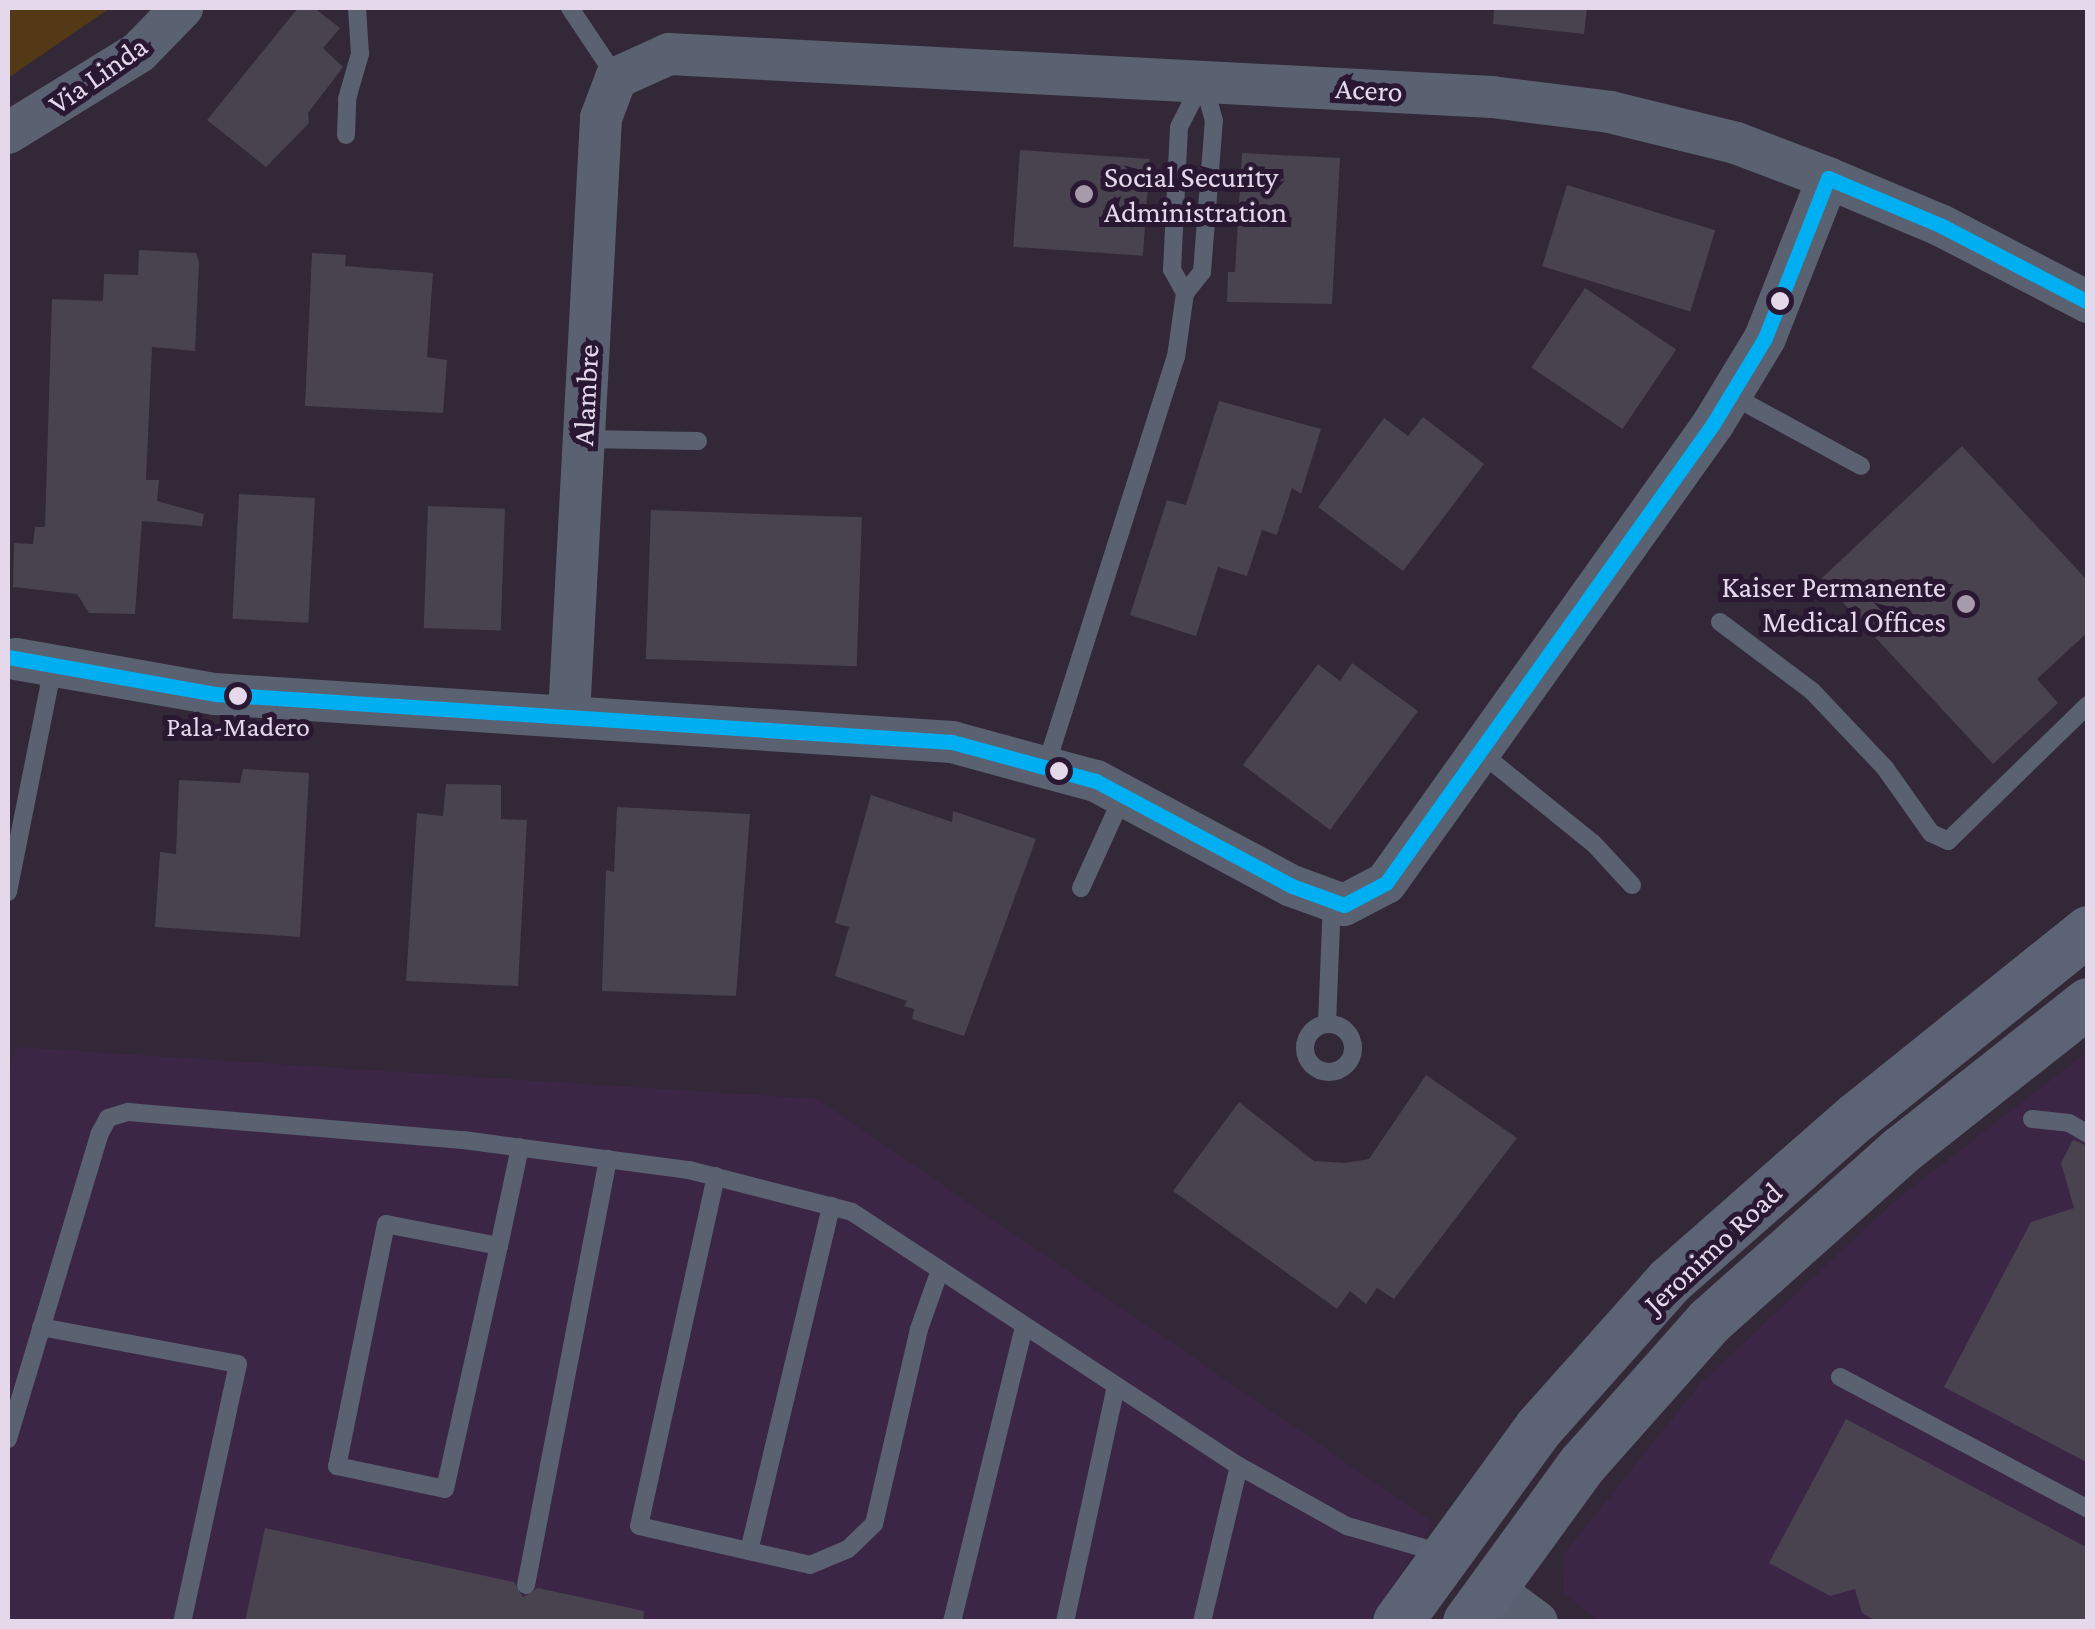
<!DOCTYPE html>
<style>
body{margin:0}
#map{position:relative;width:2095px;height:1629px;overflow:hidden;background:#322837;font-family:"Crimson Pro",serif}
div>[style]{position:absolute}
.built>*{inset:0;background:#3b2646}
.green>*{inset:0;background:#533915}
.building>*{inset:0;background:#494350;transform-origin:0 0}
.service>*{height:18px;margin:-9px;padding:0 9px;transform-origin:9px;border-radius:9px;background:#5a6171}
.service>.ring{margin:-9px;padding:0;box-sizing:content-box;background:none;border:18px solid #5a6171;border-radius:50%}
.tertiary>*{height:42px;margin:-21px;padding:0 21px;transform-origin:21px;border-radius:21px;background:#5a6171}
.secondary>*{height:50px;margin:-25px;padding:0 25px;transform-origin:25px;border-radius:25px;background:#5c6374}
.bus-1>*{height:15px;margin:-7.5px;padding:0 7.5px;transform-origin:7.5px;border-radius:7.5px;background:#00aff2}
.dots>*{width:28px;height:28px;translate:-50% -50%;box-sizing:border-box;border:5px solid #2a1833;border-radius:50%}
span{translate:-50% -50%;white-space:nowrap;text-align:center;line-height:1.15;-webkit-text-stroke:10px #2a1833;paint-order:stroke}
.bus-label{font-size:28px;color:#e4d8ea}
.street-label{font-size:30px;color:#e4d8ea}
.poi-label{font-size:30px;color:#e4d8ea}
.left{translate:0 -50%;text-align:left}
.right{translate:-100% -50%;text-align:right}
.frame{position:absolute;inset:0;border:10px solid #e4d8ea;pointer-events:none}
</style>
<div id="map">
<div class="built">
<div style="clip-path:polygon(16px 1047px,818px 1099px,1434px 1523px,1370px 1621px,8px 1622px,8px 1081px)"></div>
<div style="clip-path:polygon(2087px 1052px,2087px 1621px,1599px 1621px,1564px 1593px,1563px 1555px,1701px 1383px,1891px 1204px)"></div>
</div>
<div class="green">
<div style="clip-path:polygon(8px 8px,110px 8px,8px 78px)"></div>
</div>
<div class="building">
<div style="clip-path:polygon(298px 8px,314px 8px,340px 28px,323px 48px,343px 67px,308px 113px,309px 123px,266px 167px,207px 120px)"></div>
<div style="clip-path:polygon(1494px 8px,1587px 8px,1584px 34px,1493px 24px)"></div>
<div style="left:1020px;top:150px;width:130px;height:97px;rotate:4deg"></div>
<div style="clip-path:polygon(1242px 153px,1340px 158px,1332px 304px,1227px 302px,1228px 272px,1235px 272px)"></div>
<div style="left:1567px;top:185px;width:155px;height:85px;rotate:17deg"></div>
<div style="clip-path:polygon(139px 250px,196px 253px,199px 262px,195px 351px,152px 347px,146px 480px,159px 480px,157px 501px,204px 514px,202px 526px,142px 521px,135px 614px,89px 613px,77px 594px,13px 587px,14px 543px,33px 544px,35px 527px,45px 527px,52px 299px,103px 301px,104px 274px,138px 275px)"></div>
<div style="clip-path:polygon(312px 253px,346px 255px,345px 266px,433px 273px,427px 357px,447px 360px,443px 413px,305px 406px)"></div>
<div style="left:1585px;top:288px;width:110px;height:96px;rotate:34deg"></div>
<div style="clip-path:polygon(1219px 401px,1321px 429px,1301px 494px,1292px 488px,1277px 535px,1262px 530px,1247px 576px,1218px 567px,1196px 636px,1130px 615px,1167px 500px,1186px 505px)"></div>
<div style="clip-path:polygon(1423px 417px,1484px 464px,1403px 571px,1318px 507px,1384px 418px,1408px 436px)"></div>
<div style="clip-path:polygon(1962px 446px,2088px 581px,2088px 632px,2037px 679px,2058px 703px,1993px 764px,1821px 579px)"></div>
<div style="left:239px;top:494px;width:76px;height:125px;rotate:3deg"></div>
<div style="left:428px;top:506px;width:77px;height:122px;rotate:2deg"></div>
<div style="left:651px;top:510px;width:211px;height:149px;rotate:2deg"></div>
<div style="clip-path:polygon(1352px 663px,1418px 711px,1330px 830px,1243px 765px,1318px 664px,1340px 681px)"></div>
<div style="clip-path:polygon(243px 769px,309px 773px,300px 937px,155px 927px,160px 852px,176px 854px,179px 780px,240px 783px)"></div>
<div style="clip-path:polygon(446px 784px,501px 785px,501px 819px,527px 820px,518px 986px,406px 981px,417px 813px,443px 816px)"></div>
<div style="clip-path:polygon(871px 795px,952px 822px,953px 811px,1036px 839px,964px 1036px,912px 1019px,914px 1009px,904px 1006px,907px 1001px,835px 976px,849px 927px,835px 923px)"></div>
<div style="clip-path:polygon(617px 807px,750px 814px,736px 996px,602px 991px,606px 870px,614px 872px)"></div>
<div style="clip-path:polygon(1426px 1075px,1517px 1138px,1394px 1299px,1377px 1288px,1366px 1304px,1350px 1291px,1337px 1309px,1173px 1191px,1239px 1102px,1314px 1161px,1345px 1163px,1369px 1159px)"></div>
<div style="clip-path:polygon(2073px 1140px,2088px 1146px,2088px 1463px,1944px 1387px,2031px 1222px,2074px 1208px,2061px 1163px)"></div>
<div style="clip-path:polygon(1846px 1419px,2088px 1548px,2088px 1622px,1878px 1622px,1862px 1613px,1855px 1589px,1830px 1596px,1769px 1563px)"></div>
<div style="clip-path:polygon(265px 1528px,514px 1582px,523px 1597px,538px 1588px,644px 1611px,643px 1622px,245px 1622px)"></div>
</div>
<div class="service">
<div style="left:570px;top:8px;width:83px;rotate:56.3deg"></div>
<div style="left:346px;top:135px;width:36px;rotate:-88deg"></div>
<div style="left:347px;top:99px;width:47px;rotate:-73.9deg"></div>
<div style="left:360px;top:54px;width:46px;rotate:-93.7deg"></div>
<div style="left:1185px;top:293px;width:26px;rotate:-119deg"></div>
<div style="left:1172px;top:270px;width:143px;rotate:-87.2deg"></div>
<div style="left:1179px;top:127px;width:51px;rotate:-62.9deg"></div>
<div style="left:1731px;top:395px;width:148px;rotate:28.6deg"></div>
<div style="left:584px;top:439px;width:114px;rotate:1deg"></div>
<div style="left:1720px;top:622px;width:115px;rotate:36.9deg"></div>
<div style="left:1812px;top:691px;width:106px;rotate:46.5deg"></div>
<div style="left:1885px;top:768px;width:80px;rotate:54.7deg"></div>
<div style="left:1931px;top:833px;width:19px;rotate:25deg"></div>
<div style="left:1948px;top:841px;width:195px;rotate:-44.2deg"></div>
<div style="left:1480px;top:752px;width:146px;rotate:38.9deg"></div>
<div style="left:1594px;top:844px;width:56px;rotate:47.2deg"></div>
<div style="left:1046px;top:766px;width:429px;rotate:-72.4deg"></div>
<div style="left:1176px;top:357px;width:65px;rotate:-82deg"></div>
<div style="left:1185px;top:293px;width:27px;rotate:-51deg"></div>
<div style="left:1202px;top:272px;width:151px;rotate:-85.5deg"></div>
<div style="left:1214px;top:121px;width:41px;rotate:-105.4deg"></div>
<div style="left:1081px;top:888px;width:101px;rotate:-65.5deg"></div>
<div style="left:8px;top:892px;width:229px;rotate:-78.7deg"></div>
<div class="ring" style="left:1305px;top:1024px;width:30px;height:30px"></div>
<div style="left:1327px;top:1024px;width:123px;rotate:-87.7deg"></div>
<div style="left:2032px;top:1119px;width:37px;rotate:6deg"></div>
<div style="left:2069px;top:1123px;width:22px;rotate:30deg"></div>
<div style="left:716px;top:1176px;width:358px;rotate:102.4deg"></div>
<div style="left:639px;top:1526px;width:175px;rotate:12.8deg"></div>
<div style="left:810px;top:1565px;width:41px;rotate:-22.8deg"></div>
<div style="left:848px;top:1549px;width:36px;rotate:-44deg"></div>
<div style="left:874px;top:1524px;width:200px;rotate:-77deg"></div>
<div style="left:919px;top:1329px;width:63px;rotate:-70.4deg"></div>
<div style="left:499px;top:1246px;width:115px;rotate:-169deg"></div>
<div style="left:386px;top:1224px;width:247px;rotate:101.4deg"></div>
<div style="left:337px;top:1466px;width:110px;rotate:12deg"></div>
<div style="left:445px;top:1489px;width:249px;rotate:-77.5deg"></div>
<div style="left:499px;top:1246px;width:101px;rotate:-78deg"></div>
<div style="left:41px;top:1327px;width:200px;rotate:10.6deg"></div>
<div style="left:238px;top:1364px;width:264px;rotate:102.2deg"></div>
<div style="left:1840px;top:1377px;width:281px;rotate:28deg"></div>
<div style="left:8px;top:1439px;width:317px;rotate:-73.3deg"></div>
<div style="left:99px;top:1135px;width:19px;rotate:-62deg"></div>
<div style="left:108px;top:1118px;width:21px;rotate:-17deg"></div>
<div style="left:128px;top:1112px;width:336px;rotate:4.8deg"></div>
<div style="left:463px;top:1140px;width:228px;rotate:7.6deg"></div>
<div style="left:689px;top:1170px;width:168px;rotate:14.4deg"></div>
<div style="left:852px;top:1212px;width:463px;rotate:33.3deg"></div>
<div style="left:1239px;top:1466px;width:124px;rotate:29.1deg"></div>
<div style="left:1347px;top:1526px;width:98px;rotate:16deg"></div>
<div style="left:749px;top:1551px;width:355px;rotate:-76.6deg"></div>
<div style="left:526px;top:1585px;width:434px;rotate:-79.1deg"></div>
<div style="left:952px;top:1622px;width:305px;rotate:-76.3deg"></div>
<div style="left:1065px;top:1622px;width:240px;rotate:-77.8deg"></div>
<div style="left:1202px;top:1622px;width:160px;rotate:-76.7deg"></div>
</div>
<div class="tertiary">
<div style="left:8px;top:133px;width:154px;rotate:-31.7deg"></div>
<div style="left:139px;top:52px;width:62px;rotate:-45.7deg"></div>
<div style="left:16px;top:659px;width:202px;rotate:10deg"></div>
<div style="left:215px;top:694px;width:739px;rotate:3.73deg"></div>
<div style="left:952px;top:742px;width:149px;rotate:15.2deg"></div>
<div style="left:1096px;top:781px;width:222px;rotate:28.2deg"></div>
<div style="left:1292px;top:886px;width:55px;rotate:20.1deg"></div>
<div style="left:1344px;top:905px;width:47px;rotate:-27.6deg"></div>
<div style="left:1386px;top:883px;width:564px;rotate:-54.53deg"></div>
<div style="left:1713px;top:424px;width:100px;rotate:-58.8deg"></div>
<div style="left:1765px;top:338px;width:172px;rotate:-68.5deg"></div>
<div style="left:569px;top:715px;width:598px;rotate:-86.93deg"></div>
<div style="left:601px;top:118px;width:43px;rotate:-69.4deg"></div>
<div style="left:616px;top:78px;width:58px;rotate:-24.4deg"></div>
<div style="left:669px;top:54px;width:824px;rotate:2.99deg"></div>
<div style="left:1492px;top:97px;width:119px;rotate:7.2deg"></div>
<div style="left:1610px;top:112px;width:130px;rotate:13.8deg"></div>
<div style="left:1736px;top:143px;width:98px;rotate:20.8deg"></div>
<div style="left:1828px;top:178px;width:121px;rotate:22.8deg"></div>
<div style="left:1940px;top:225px;width:167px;rotate:27.5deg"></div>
<div style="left:1491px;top:1588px;width:57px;rotate:36.5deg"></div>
</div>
<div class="secondary">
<div style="left:1398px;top:1622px;width:240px;rotate:-54deg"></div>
<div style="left:1539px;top:1428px;width:197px;rotate:-48.3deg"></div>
<div style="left:1670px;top:1281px;width:249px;rotate:-41.3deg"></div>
<div style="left:1857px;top:1117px;width:297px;rotate:-38.8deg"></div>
<div style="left:1468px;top:1622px;width:195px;rotate:-54deg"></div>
<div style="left:1583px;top:1464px;width:191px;rotate:-48.4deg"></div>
<div style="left:1710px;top:1321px;width:257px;rotate:-41.7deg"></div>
<div style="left:1902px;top:1150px;width:237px;rotate:-38.3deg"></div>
</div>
<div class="bus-1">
<div style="left:1828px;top:178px;width:121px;rotate:22.8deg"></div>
<div style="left:1940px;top:225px;width:167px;rotate:27.5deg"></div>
<div style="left:8px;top:657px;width:210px;rotate:10.1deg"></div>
<div style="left:215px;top:694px;width:739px;rotate:3.73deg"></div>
<div style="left:952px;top:742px;width:149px;rotate:15.2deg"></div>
<div style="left:1096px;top:781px;width:222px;rotate:28.2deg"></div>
<div style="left:1292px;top:886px;width:55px;rotate:20.1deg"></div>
<div style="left:1344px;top:905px;width:47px;rotate:-27.6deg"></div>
<div style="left:1386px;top:883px;width:564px;rotate:-54.53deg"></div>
<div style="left:1713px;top:424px;width:100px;rotate:-58.8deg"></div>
<div style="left:1765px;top:338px;width:172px;rotate:-68.5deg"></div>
</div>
<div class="dots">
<div style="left:1084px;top:194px;background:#a69aab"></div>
<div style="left:1780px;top:301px;background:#e4d8ea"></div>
<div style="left:1966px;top:604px;background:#a69aab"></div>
<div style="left:238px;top:696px;background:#e4d8ea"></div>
<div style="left:1059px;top:771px;background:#e4d8ea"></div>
</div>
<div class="bus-label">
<span style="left:238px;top:727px">Pala-Madero</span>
</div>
<div class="street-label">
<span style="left:98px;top:75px;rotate:-35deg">Via Linda</span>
<span style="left:1369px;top:90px;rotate:3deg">Acero</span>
<span style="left:586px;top:395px;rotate:-87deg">Alambre</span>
<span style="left:1713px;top:1248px;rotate:-43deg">Jeronimo Road</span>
</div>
<div class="poi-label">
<span class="left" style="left:1104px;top:194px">Social Security<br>Administration</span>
<span class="right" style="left:1946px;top:604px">Kaiser Permanente<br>Medical Offices</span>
</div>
<div class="frame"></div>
</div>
